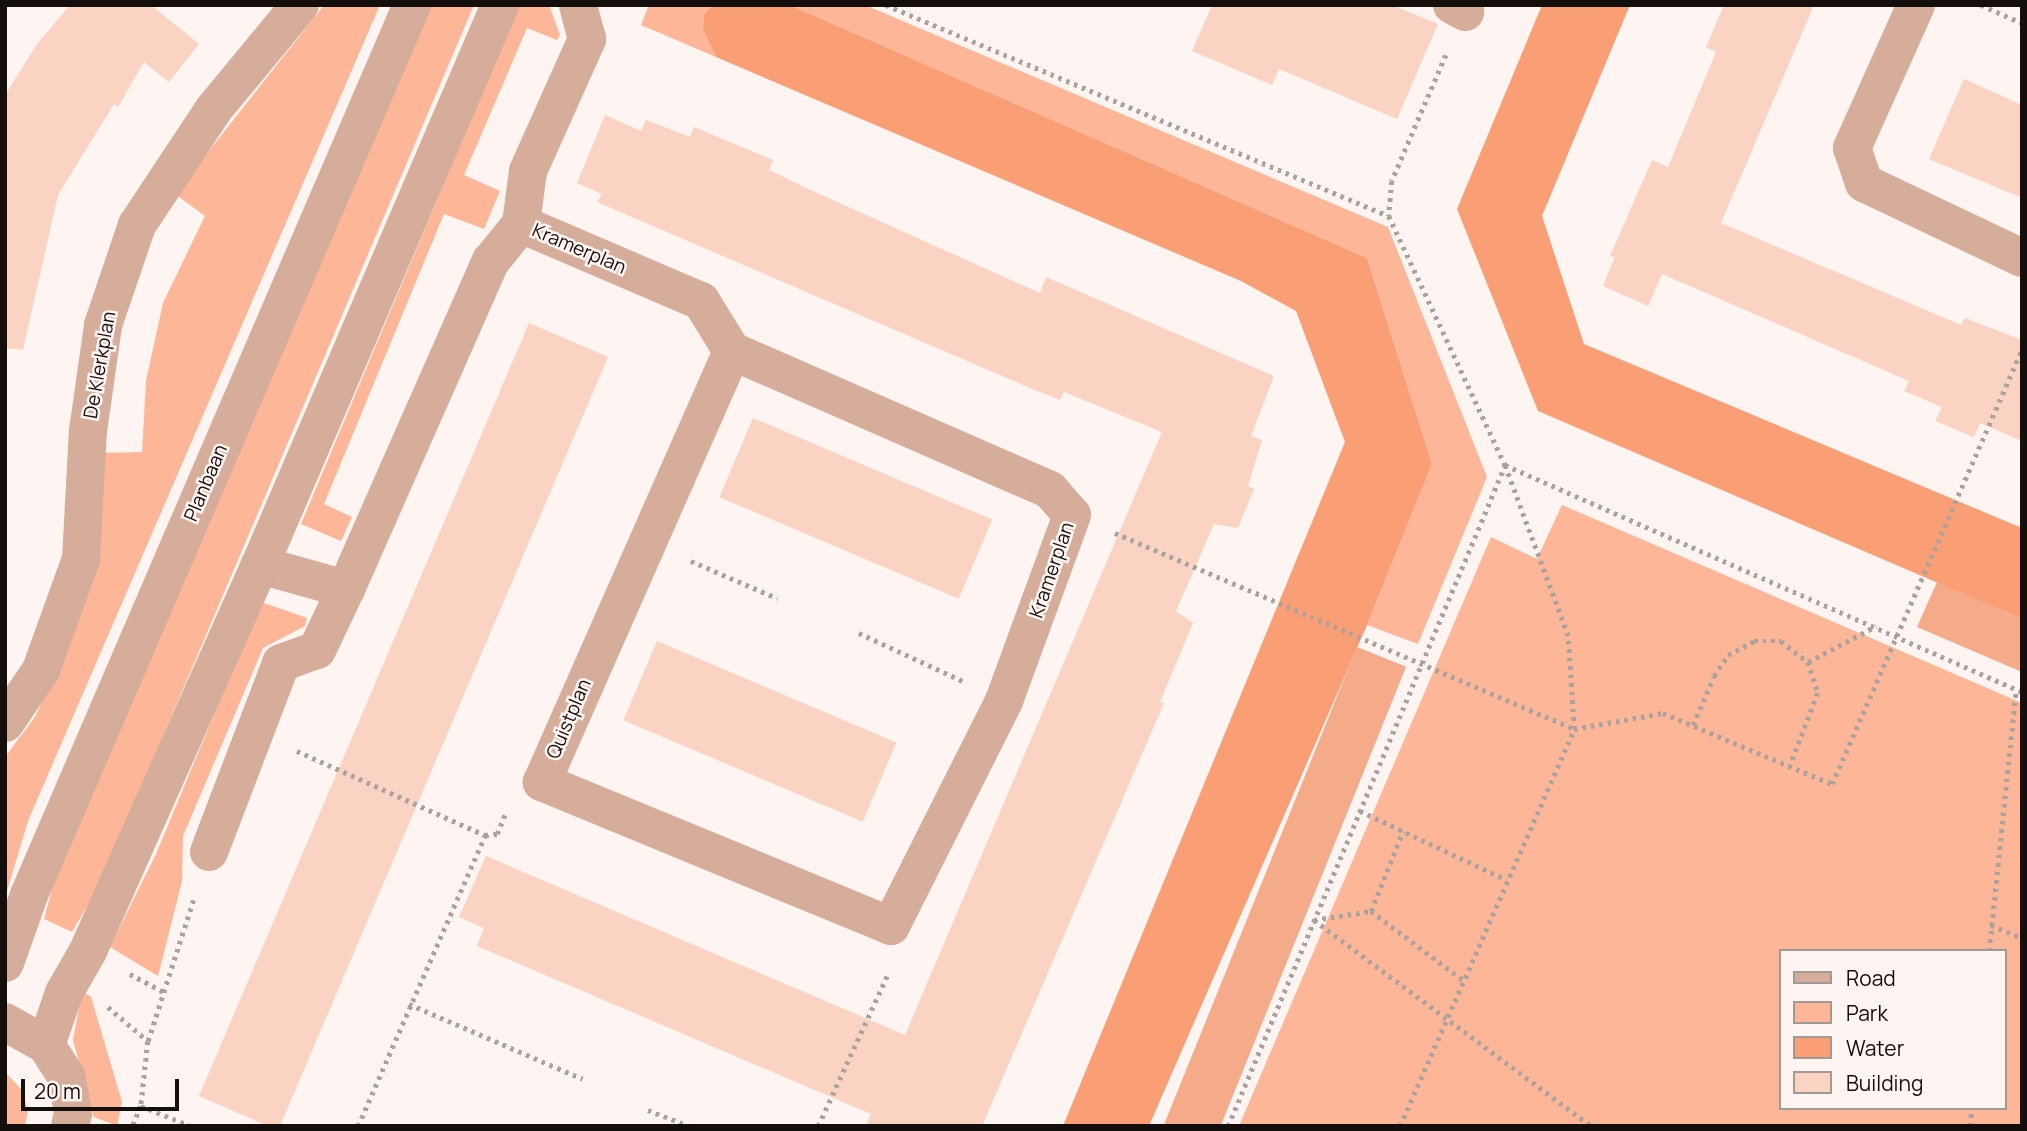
<!DOCTYPE html>
<style>
body{margin:0}
#map{position:relative;width:2027px;height:1131px;overflow:hidden;background:#fef5f2;font-family:Manrope,sans-serif}
div>[style]{position:absolute}
.green>*{inset:0;background:#fdb698}
.forest>*{inset:0;background:#f5aa8a;transform-origin:0 0}
.water>*{inset:0;background:#fa9e75}
.building>*{inset:0;background:#fad3c2;transform-origin:0 0}
.path>*{height:4.5px;margin-top:-2.25px;transform-origin:0;background:repeating-linear-gradient(90deg,#a9a29f 0 3.5px,transparent 0 8.5px)}
.minor>*{height:38px;margin:-19px;padding:0 19px;transform-origin:19px;border-radius:19px;background:#d6ac9a}
span{translate:-50% -50%;white-space:nowrap;text-align:center;line-height:1.15;-webkit-text-stroke:5px #fef5f2;paint-order:stroke}
.street-label{font-size:19px;color:#140f0d}
.frame{position:absolute;inset:0;border:7px solid #140f0d;pointer-events:none}
.legend{position:absolute;left:1779px;top:949px;width:228px;height:161px;box-sizing:border-box;background:#fef5f2;border:2px solid #a09996;margin:0;padding:9px 12px;list-style:none;font-size:21px;color:#140f0d}
.legend li{display:flex;align-items:center;gap:14px;height:35px}
.legend b{width:35px;border:2px solid #a09996}
.scale{position:absolute;left:21px;top:1079px;width:158px;height:32px;box-sizing:border-box;border:4px solid #140f0d;border-top:0;padding-left:9px;font-size:21px;line-height:24px;white-space:nowrap;color:#140f0d;-webkit-text-stroke:5px #fef5f2;paint-order:stroke}
</style>
<div id="map">
<div class="green">
<div style="clip-path:polygon(324px 5px,380px 5px,28px 821px,5px 898px,5px 757px,35px 717px,68px 646px,101px 453px,142px 452px,146px 381px,163px 303px,205px 216px,175px 194px)"></div>
<div style="clip-path:polygon(428px 5px,474px 5px,101px 882px,72px 932px,44px 919px,59px 863px)"></div>
<div style="clip-path:polygon(519px 5px,549px 5px,560px 35px,557px 40px,527px 28px,464px 175px,500px 191px,484px 229px,444px 214px,324px 504px,352px 517px,341px 541px,301px 524px)"></div>
<div style="clip-path:polygon(649px 5px,712px 5px,704px 15px,703px 30px,716px 57px,641px 25px)"></div>
<div style="clip-path:polygon(790px 5px,865px 5px,1388px 227px,1487px 477px,1418px 644px,1367px 625px,1432px 464px,1367px 258px)"></div>
<div style="clip-path:polygon(evenodd,1562px 505px,2022px 703px,2022px 1126px,1239px 1126px,1491px 537px,1537px 559px,1562px 505px,1780px 951px,2004px 951px,2004px 1108px,1780px 1108px,1780px 951px)"></div>
<div style="clip-path:polygon(261px 602px,307px 618px,305px 626px,263px 648px,183px 836px,182px 881px,158px 976px,110px 947px,156px 854px)"></div>
<div style="clip-path:polygon(82px 991px,91px 997px,122px 1102px,117px 1126px,94px 1117px,73px 1040px)"></div>
<div style="clip-path:polygon(5px 1072px,21px 1089px,28px 1110px,25px 1126px,5px 1126px)"></div>
</div>
<div class="forest">
<div style="clip-path:polygon(1937px 582px,2022px 619px,2022px 672px,1917px 627px)"></div>
<div style="left:1357px;top:647px;width:53px;height:522px;rotate:22deg"></div>
</div>
<div class="water">
<div style="clip-path:polygon(712px 5px,790px 5px,1367px 258px,1432px 464px,1367px 625px,1149px 1126px,1063px 1126px,1345px 442px,1296px 311px,1241px 281px,716px 57px,703px 30px,704px 15px)"></div>
<div style="clip-path:polygon(1542px 5px,1630px 5px,1542px 216px,1584px 344px,2022px 528px,2022px 619px,1538px 411px,1457px 209px)"></div>
</div>
<div class="building">
<div style="clip-path:polygon(70px 5px,151px 5px,199px 44px,169px 82px,144px 62px,118px 107px,114px 104px,58px 195px,23px 350px,5px 348px,5px 95px,37px 44px)"></div>
<div style="clip-path:polygon(1212px 5px,1392px 5px,1438px 24px,1397px 119px,1279px 69px,1272px 85px,1192px 51px)"></div>
<div style="clip-path:polygon(1724px 5px,1814px 5px,1721px 223px,1961px 325px,1965px 318px,2022px 340px,2022px 441px,1980px 423px,1974px 437px,1935px 421px,1942px 407px,1904px 391px,1909px 381px,1662px 274px,1648px 306px,1603px 286px,1615px 257px,1610px 256px,1652px 160px,1668px 167px,1716px 52px,1706px 47px)"></div>
<div style="clip-path:polygon(1964px 79px,2022px 105px,2022px 198px,1929px 159px)"></div>
<div style="clip-path:polygon(605px 115px,641px 131px,646px 120px,690px 137px,694px 127px,773px 160px,769px 170px,806px 188px,1040px 293px,1046px 277px,1274px 376px,1251px 436px,1262px 440px,1248px 486px,1254px 489px,1238px 528px,1214px 524px,1176px 611px,1193px 623px,1160px 702px,1164px 703px,982px 1126px,866px 1126px,871px 1114px,477px 946px,484px 928px,459px 917px,486px 856px,905px 1035px,1162px 432px,1064px 392px,1060px 400px,1030px 388px,597px 202px,602px 194px,577px 183px)"></div>
<div style="clip-path:polygon(529px 323px,608px 357px,280px 1126px,268px 1126px,199px 1096px)"></div>
<div style="left:753px;top:418px;width:260px;height:86px;rotate:23deg"></div>
<div style="left:657px;top:641px;width:260px;height:86px;rotate:23deg"></div>
</div>
<div class="path">
<div style="left:886px;top:5px;width:545px;rotate:22.76deg"></div>
<div style="left:1981px;top:5px;width:45px;rotate:23.7deg"></div>
<div style="left:1446px;top:55px;width:137px;rotate:113.2deg"></div>
<div style="left:1392px;top:181px;width:35px;rotate:95deg"></div>
<div style="left:1389px;top:216px;width:275px;rotate:65deg"></div>
<div style="left:1505px;top:465px;width:565px;rotate:23.7deg"></div>
<div style="left:1115px;top:533px;width:499px;rotate:23.1deg"></div>
<div style="left:1574px;top:729px;width:90px;rotate:-10.2deg"></div>
<div style="left:1663px;top:713px;width:183px;rotate:22.8deg"></div>
<div style="left:1832px;top:784px;width:474px;rotate:-66.4deg"></div>
<div style="left:691px;top:561px;width:94px;rotate:23.3deg"></div>
<div style="left:859px;top:633px;width:115px;rotate:24.8deg"></div>
<div style="left:1808px;top:662px;width:77px;rotate:-27.9deg"></div>
<div style="left:1693px;top:725px;width:53px;rotate:-66.8deg"></div>
<div style="left:1714px;top:676px;width:25px;rotate:-56deg"></div>
<div style="left:1728px;top:655px;width:30px;rotate:-28deg"></div>
<div style="left:1754px;top:641px;width:27px"></div>
<div style="left:1781px;top:641px;width:34px;rotate:38deg"></div>
<div style="left:1808px;top:662px;width:33px;rotate:72deg"></div>
<div style="left:1818px;top:693px;width:78px;rotate:111deg"></div>
<div style="left:297px;top:751px;width:206px;rotate:24.1deg"></div>
<div style="left:1360px;top:811px;width:162px;rotate:25.1deg"></div>
<div style="left:1371px;top:911px;width:86px;rotate:-68.2deg"></div>
<div style="left:1314px;top:920px;width:345px;rotate:36.6deg"></div>
<div style="left:1314px;top:920px;width:58px;rotate:-9deg"></div>
<div style="left:1371px;top:911px;width:115px;rotate:36.9deg"></div>
<div style="left:1991px;top:925px;width:34px;rotate:23deg"></div>
<div style="left:1989px;top:951px;width:262px;rotate:-84.1deg"></div>
<div style="left:130px;top:974px;width:38px;rotate:28deg"></div>
<div style="left:409px;top:1004px;width:189px;rotate:23.3deg"></div>
<div style="left:108px;top:1007px;width:52px;rotate:40.4deg"></div>
<div style="left:148px;top:1041px;width:65px;rotate:96.1deg"></div>
<div style="left:141px;top:1106px;width:22px;rotate:112deg"></div>
<div style="left:148px;top:1041px;width:153px;rotate:-72.2deg"></div>
<div style="left:141px;top:1106px;width:54px;rotate:21.8deg"></div>
<div style="left:648px;top:1110px;width:44px;rotate:21.3deg"></div>
<div style="left:358px;top:1126px;width:318px;rotate:-66.4deg"></div>
<div style="left:485px;top:835px;width:12px;rotate:-5deg"></div>
<div style="left:497px;top:834px;width:24px;rotate:-68deg"></div>
<div style="left:818px;top:1126px;width:167px;rotate:-65.3deg"></div>
<div style="left:1228px;top:1126px;width:717px;rotate:-67.26deg"></div>
<div style="left:1400px;top:1126px;width:433px;rotate:-66.3deg"></div>
<div style="left:1574px;top:729px;width:93px;rotate:-93.7deg"></div>
<div style="left:1568px;top:636px;width:181px;rotate:-110.3deg"></div>
<div style="left:1970px;top:1126px;width:18px;rotate:-84deg"></div>
</div>
<div class="minor">
<div style="left:1452px;top:5px;width:15px;rotate:28deg"></div>
<div style="left:1916px;top:5px;width:157px;rotate:114.1deg"></div>
<div style="left:1852px;top:148px;width:37px;rotate:71deg"></div>
<div style="left:1864px;top:183px;width:175px;rotate:25.4deg"></div>
<div style="left:521px;top:224px;width:196px;rotate:23.2deg"></div>
<div style="left:701px;top:301px;width:59px;rotate:58.2deg"></div>
<div style="left:732px;top:351px;width:347px;rotate:23.6deg"></div>
<div style="left:1050px;top:490px;width:33px;rotate:49deg"></div>
<div style="left:1072px;top:515px;width:198px;rotate:110.1deg"></div>
<div style="left:1004px;top:701px;width:252px;rotate:116.7deg"></div>
<div style="left:891px;top:926px;width:378px;rotate:-157.6deg"></div>
<div style="left:542px;top:782px;width:471px;rotate:-66.2deg"></div>
<div style="left:260px;top:565px;width:89px;rotate:15.6deg"></div>
<div style="left:346px;top:589px;width:359px;rotate:-66.2deg"></div>
<div style="left:491px;top:261px;width:48px;rotate:-51deg"></div>
<div style="left:521px;top:224px;width:53px;rotate:-82.5deg"></div>
<div style="left:528px;top:171px;width:145px;rotate:-65.9deg"></div>
<div style="left:587px;top:39px;width:35px;rotate:-105deg"></div>
<div style="left:5px;top:723px;width:64px;rotate:-55.8deg"></div>
<div style="left:41px;top:670px;width:118px;rotate:-70.2deg"></div>
<div style="left:81px;top:559px;width:128px;rotate:-86.9deg"></div>
<div style="left:88px;top:431px;width:107px;rotate:-81.9deg"></div>
<div style="left:103px;top:325px;width:106px;rotate:-71.2deg"></div>
<div style="left:137px;top:225px;width:138px;rotate:-56.5deg"></div>
<div style="left:213px;top:110px;width:136px;rotate:-50.4deg"></div>
<div style="left:209px;top:852px;width:202px;rotate:-69.1deg"></div>
<div style="left:281px;top:663px;width:38px;rotate:-20deg"></div>
<div style="left:317px;top:650px;width:68px;rotate:-64.6deg"></div>
<div style="left:5px;top:963px;width:72px;rotate:-70.6deg"></div>
<div style="left:29px;top:895px;width:969px;rotate:-66.72deg"></div>
<div style="left:5px;top:1022px;width:47px;rotate:29.3deg"></div>
<div style="left:46px;top:1045px;width:37px;rotate:57deg"></div>
<div style="left:66px;top:1076px;width:38px;rotate:79deg"></div>
<div style="left:73px;top:1113px;width:13px;rotate:103deg"></div>
<div style="left:46px;top:1045px;width:55px;rotate:-70.9deg"></div>
<div style="left:64px;top:993px;width:48px;rotate:-60.3deg"></div>
<div style="left:88px;top:951px;width:423px;rotate:-66deg"></div>
<div style="left:260px;top:565px;width:609px;rotate:-66.8deg"></div>
</div>
<div class="street-label">
<span style="left:579px;top:249px;rotate:23deg">Kramerplan</span>
<span style="left:100px;top:365px;rotate:-80deg">De Klerkplan</span>
<span style="left:206px;top:483px;rotate:-67deg">Planbaan</span>
<span style="left:1052px;top:570px;rotate:-71deg">Kramerplan</span>
<span style="left:569px;top:719px;rotate:-67deg">Quistplan</span>
</div>
<div class="frame"></div>
<ul class="legend">
<li><b style="height:9px;background:#d6ac9a"></b>Road</li>
<li><b style="height:19px;background:#fdb698"></b>Park</li>
<li><b style="height:19px;background:#fa9e75"></b>Water</li>
<li><b style="height:19px;background:#fad3c2"></b>Building</li>
</ul>
<div class="scale">20 m</div>
</div>
